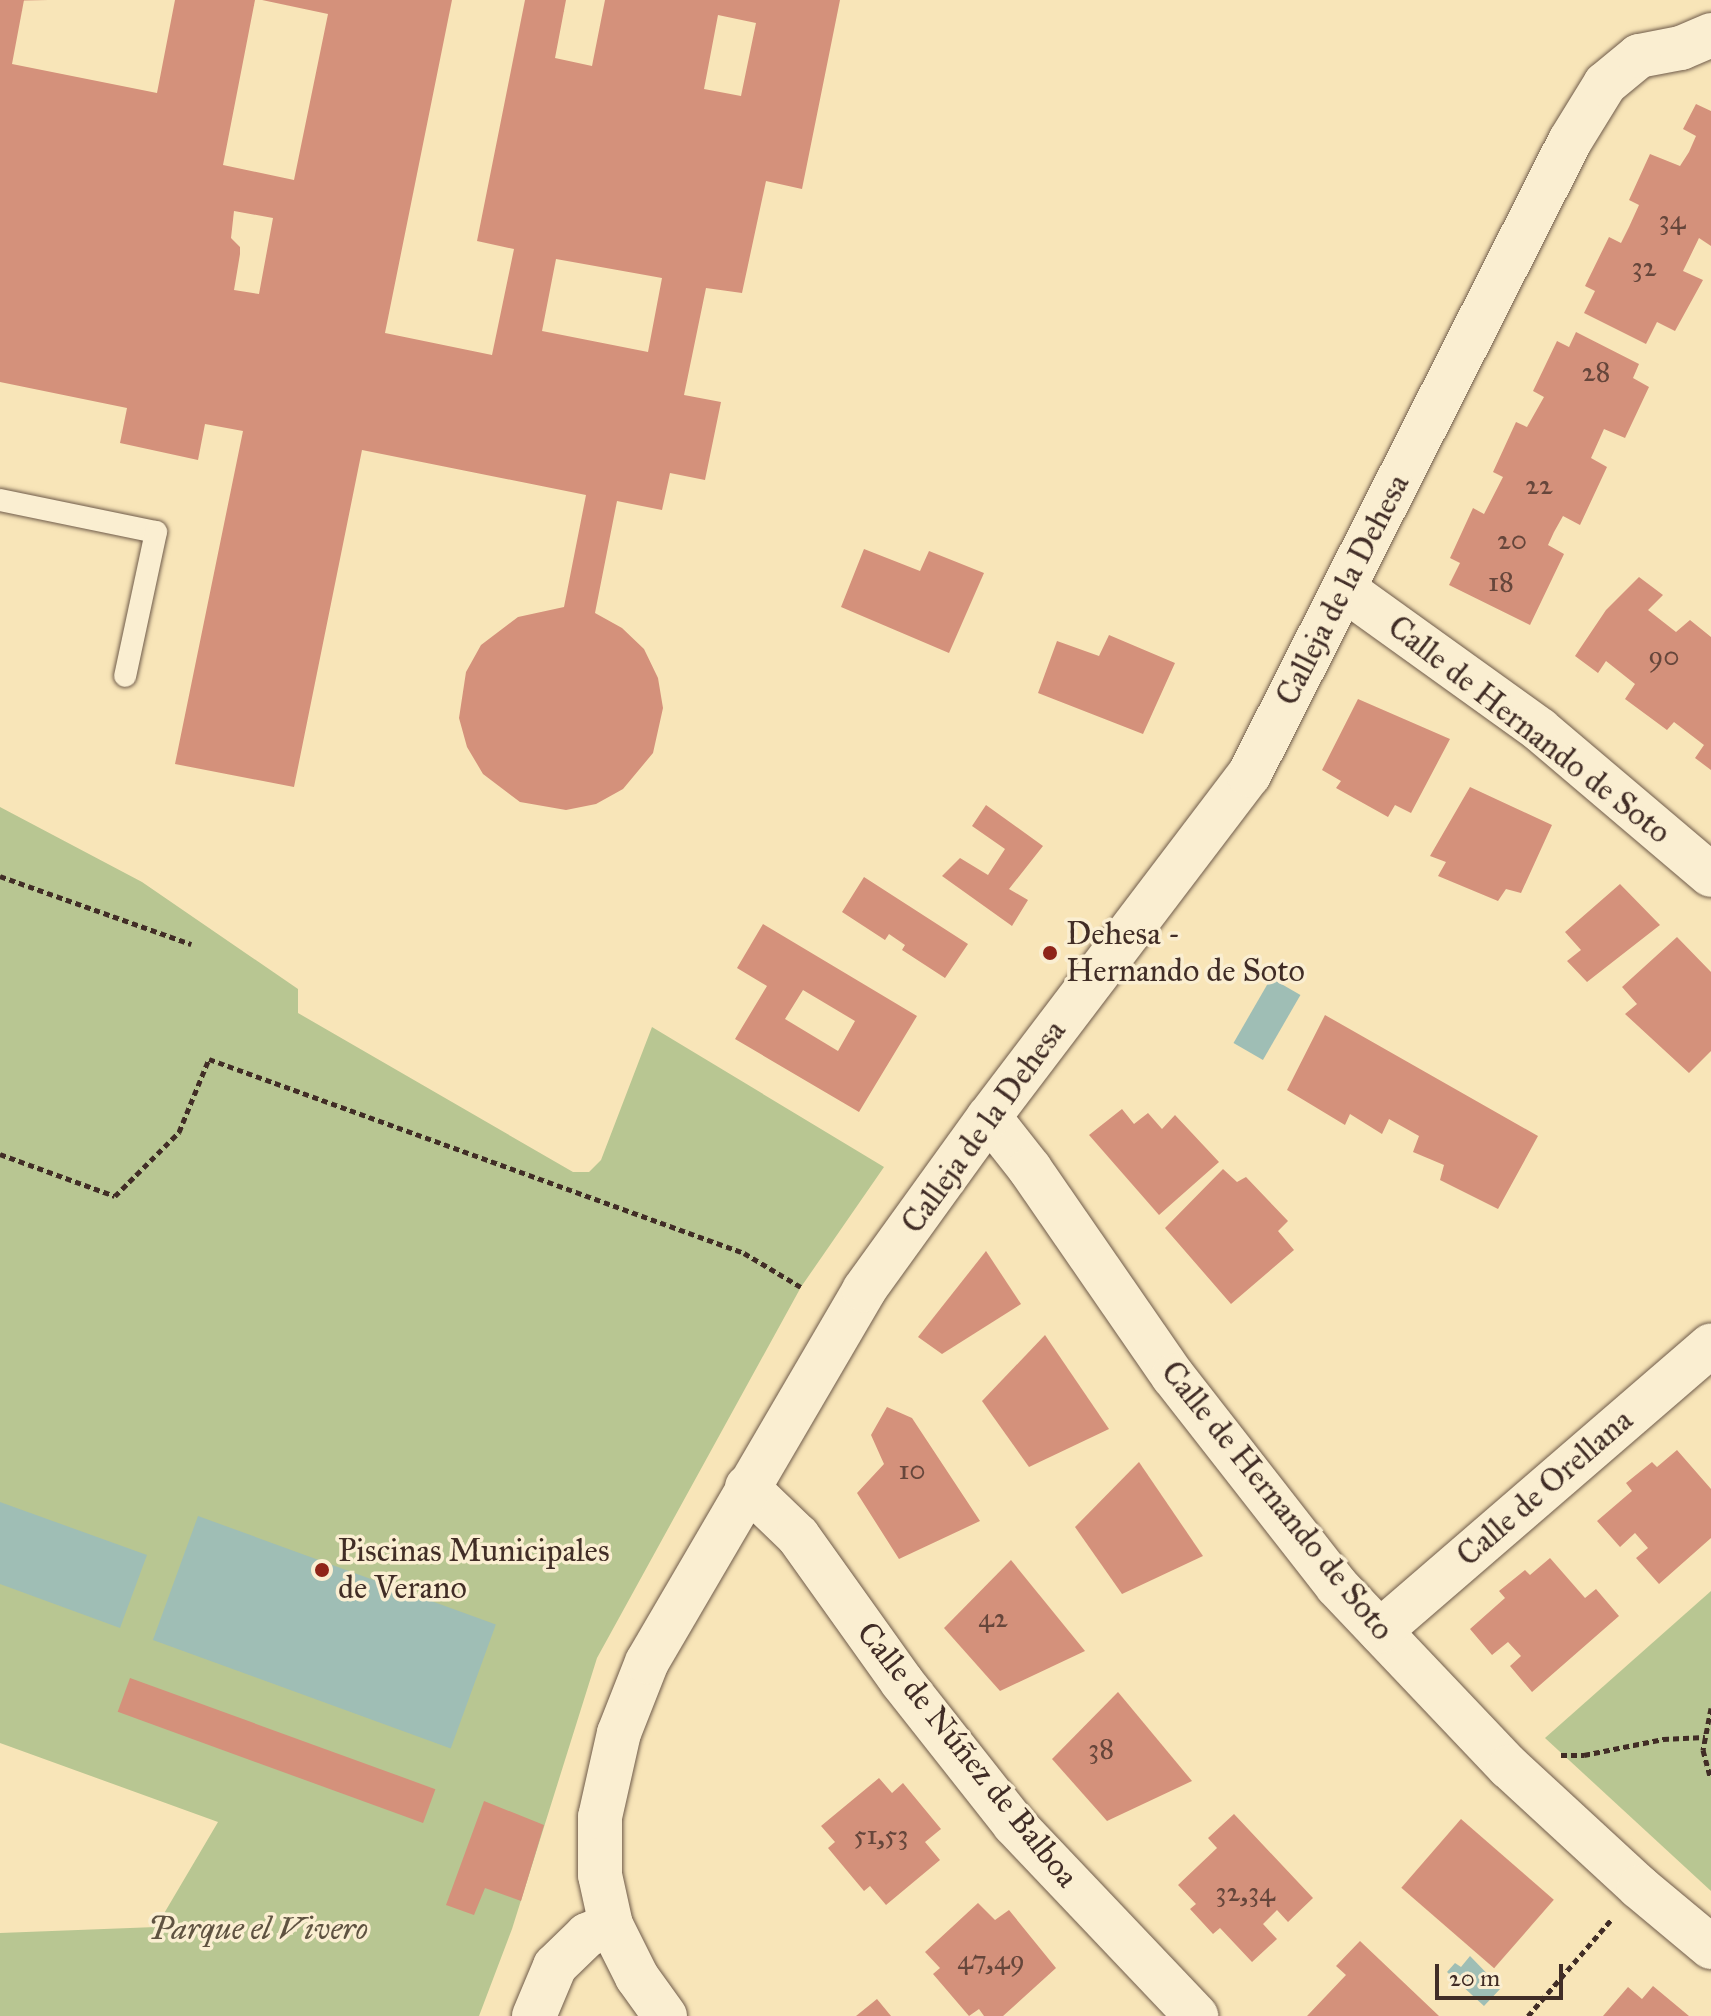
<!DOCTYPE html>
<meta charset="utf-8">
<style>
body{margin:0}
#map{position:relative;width:1711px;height:2016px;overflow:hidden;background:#f8e5b8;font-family:"IM FELL Great Primer",serif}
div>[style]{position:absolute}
.green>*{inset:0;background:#b8c692}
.water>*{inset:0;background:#9fbeb5;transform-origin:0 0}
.building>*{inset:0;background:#d4917b;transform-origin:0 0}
.path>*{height:5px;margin-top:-2.5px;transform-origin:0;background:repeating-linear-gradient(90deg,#412d26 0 6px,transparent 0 10px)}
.roads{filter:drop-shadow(0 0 2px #6f5b4a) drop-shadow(0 0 2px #6f5b4a)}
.service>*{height:22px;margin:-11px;padding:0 11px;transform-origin:11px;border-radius:11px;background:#faeed1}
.minor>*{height:44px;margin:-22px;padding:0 22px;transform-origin:22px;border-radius:22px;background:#faeed1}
.dots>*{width:22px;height:22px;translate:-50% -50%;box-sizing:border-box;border:4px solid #faeed1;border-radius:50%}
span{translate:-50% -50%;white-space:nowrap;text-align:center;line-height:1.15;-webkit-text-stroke:7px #faeed1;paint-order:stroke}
.number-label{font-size:28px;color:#66463b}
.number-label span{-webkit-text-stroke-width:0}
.street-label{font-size:32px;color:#412d26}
.poi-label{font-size:32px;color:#412d26}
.left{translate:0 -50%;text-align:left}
.park-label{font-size:32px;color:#5f5341;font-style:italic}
.scale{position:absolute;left:1435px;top:1964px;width:128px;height:36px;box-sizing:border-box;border:4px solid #412d26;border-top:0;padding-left:10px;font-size:24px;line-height:28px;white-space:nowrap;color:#412d26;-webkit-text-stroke:6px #faeed1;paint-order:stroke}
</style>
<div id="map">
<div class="green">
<div style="clip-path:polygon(0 807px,142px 882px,298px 989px,298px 1013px,573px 1172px,589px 1172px,601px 1160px,652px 1027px,884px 1167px,801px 1287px,597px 1658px,512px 1929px,479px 2016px,0 2016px,0 1933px,156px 1927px,218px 1822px,0 1743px)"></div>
<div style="clip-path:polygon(1711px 1591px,1711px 1891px,1545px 1738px)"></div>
</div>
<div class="water">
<div style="left:1271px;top:978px;width:34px;height:75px;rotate:30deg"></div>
<div style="clip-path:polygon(0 1502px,147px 1555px,120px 1628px,0 1584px)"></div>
<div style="left:198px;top:1516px;width:317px;height:132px;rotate:20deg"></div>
<div style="clip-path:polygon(1470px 1956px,1501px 1988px,1484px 2006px,1447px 1972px,1455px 1963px,1461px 1967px)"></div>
</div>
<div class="building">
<div style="clip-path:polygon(evenodd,0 0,24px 0,12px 64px,157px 93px,175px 0,255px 0,223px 165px,294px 180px,328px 14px,262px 0,452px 0,385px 333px,492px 355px,514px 249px,477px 241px,525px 0,566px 0,555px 58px,592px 66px,605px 0,840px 0,802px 189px,766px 181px,742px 293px,706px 288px,684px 395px,721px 402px,705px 480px,670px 473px,662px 510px,617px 501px,595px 613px,622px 628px,644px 649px,658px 678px,663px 708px,653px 753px,623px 789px,596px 804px,566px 810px,520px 802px,483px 774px,467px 747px,459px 718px,466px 672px,481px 645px,518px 617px,564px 607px,586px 495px,362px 450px,294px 787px,175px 764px,243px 431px,205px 424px,198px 460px,120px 443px,127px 408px,0 382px,0 0,718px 15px,756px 23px,741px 96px,704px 89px,718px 15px,0 0,234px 211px,273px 218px,259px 294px,234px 290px,240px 254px,240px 247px,231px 238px,234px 211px,0 0,556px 259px,662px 278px,648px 352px,542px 331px,556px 259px)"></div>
<div style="clip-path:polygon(1696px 104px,1711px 111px,1711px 246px,1699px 238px,1683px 271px,1703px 280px,1675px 331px,1657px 322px,1646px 344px,1584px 313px,1595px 291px,1585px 286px,1609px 237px,1621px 243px,1629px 227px,1639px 205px,1629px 200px,1650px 154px,1680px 166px,1689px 152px,1696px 136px,1683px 129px)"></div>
<div style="clip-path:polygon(1576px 332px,1639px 364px,1633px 378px,1649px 387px,1625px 438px,1604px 429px,1591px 458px,1607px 467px,1580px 525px,1563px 516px,1554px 532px,1548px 545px,1564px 554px,1530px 625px,1449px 585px,1460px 563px,1450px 558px,1473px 508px,1484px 514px,1503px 477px,1493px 472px,1516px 422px,1527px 427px,1544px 397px,1533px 391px,1557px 341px,1569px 347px)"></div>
<div style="clip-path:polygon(864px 549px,920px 571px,929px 551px,984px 573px,949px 653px,841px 607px)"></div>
<div style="clip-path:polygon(1639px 577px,1663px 595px,1648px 610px,1676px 632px,1690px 620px,1711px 637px,1711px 770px,1695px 758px,1704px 745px,1674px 722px,1667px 730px,1625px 699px,1635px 684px,1606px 661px,1598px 673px,1575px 656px,1606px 610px)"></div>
<div style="clip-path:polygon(1109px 635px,1175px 663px,1143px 734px,1038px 693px,1057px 641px,1099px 656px)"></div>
<div style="clip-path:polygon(1358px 699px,1450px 739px,1411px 813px,1395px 805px,1388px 817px,1336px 788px,1341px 781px,1322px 770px)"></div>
<div style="clip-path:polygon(1470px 787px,1552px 825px,1521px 893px,1506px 889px,1498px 901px,1438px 876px,1446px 862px,1430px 856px)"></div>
<div style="clip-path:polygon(986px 805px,1043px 846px,1009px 889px,1028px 900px,1012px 926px,942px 876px,960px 858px,988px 875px,1005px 849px,972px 826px)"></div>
<div style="clip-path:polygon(864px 877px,968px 944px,945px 978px,902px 950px,905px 945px,889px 934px,885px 940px,842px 912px)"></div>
<div style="clip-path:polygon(1620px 884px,1660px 925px,1587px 982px,1567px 961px,1581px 950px,1565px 932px)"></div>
<div style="clip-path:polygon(evenodd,763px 924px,917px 1016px,859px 1112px,735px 1039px,767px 986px,737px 968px,763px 924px,803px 990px,855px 1021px,838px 1051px,785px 1019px,803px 990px)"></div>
<div style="clip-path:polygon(1677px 937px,1711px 972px,1711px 1051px,1689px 1073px,1625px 1014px,1637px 1004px,1622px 987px)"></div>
<div style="clip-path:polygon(1325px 1015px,1538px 1136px,1498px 1209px,1440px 1180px,1444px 1165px,1413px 1152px,1419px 1136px,1389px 1119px,1382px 1134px,1350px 1114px,1345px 1125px,1287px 1090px)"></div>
<div style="clip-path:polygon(1122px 1109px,1134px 1124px,1148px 1113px,1162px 1129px,1175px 1115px,1219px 1162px,1159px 1215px,1089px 1135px)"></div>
<div style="clip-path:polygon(1223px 1169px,1237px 1182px,1246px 1177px,1288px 1221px,1278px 1231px,1294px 1250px,1231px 1304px,1165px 1228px)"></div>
<div style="clip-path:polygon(986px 1251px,1021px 1304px,942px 1354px,918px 1337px)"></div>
<div style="clip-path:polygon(1045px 1335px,1109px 1429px,1029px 1467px,982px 1401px)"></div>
<div style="clip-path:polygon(887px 1407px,912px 1418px,980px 1521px,899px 1559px,857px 1493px,884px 1464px,871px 1435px)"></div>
<div style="clip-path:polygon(1677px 1450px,1711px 1489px,1711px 1538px,1659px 1584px,1636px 1558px,1648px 1548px,1635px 1533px,1620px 1547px,1597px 1521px,1632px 1491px,1626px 1483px,1652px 1462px,1657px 1467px)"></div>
<div style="clip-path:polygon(1139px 1462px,1203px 1556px,1122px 1594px,1075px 1527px)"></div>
<div style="clip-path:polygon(1550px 1558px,1585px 1598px,1596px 1589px,1619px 1616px,1532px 1692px,1510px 1666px,1521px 1656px,1508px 1642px,1492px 1655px,1470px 1629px,1505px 1598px,1499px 1591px,1525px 1570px,1530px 1575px)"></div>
<div style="clip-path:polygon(1011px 1560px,1085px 1651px,1000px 1691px,944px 1628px)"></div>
<div style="left:130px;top:1678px;width:325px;height:36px;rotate:20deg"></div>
<div style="clip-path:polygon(1118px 1692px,1192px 1781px,1107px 1821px,1052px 1759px)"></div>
<div style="clip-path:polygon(879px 1778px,892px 1793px,903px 1783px,941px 1829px,925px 1842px,940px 1860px,886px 1905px,870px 1886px,864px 1891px,828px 1848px,835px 1842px,821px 1826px)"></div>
<div style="clip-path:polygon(484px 1801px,544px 1825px,521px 1901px,485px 1888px,474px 1915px,446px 1905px)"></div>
<div style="clip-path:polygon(1234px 1814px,1313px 1898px,1288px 1922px,1277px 1910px,1263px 1924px,1277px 1939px,1252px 1962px,1220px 1928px,1213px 1934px,1190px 1909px,1196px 1904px,1178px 1885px,1217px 1848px,1208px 1838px)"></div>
<div style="left:1461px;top:1819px;width:123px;height:91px;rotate:41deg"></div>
<div style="clip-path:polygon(978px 1903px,995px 1920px,1009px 1910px,1056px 1968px,1003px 2016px,984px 2016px,979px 2009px,969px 2016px,933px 1974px,940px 1968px,925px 1952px)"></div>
<div style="clip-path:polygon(1360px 1941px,1439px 2016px,1307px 2016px,1346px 1975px,1336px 1966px)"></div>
<div style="clip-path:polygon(1653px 1986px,1689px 2016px,1603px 2016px,1628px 1987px,1642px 1999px)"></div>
<div style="clip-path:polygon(877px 1999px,891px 2016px,856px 2016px)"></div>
</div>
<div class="path">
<div style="left:0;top:876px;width:203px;rotate:19.6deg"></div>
<div style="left:0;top:1154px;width:122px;rotate:20.1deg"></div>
<div style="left:115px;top:1196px;width:91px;rotate:-45deg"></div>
<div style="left:179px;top:1132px;width:79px;rotate:-67.7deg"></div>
<div style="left:209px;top:1059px;width:569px;rotate:19.93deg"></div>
<div style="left:744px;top:1253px;width:66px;rotate:30.8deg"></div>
<div style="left:1711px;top:1708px;width:43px;rotate:100.8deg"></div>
<div style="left:1703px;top:1750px;width:30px;rotate:75deg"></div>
<div style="left:1561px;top:1755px;width:23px"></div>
<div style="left:1584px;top:1755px;width:81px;rotate:-11.4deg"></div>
<div style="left:1663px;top:1739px;width:42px;rotate:-2.7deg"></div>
<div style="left:1528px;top:2016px;width:127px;rotate:-49.2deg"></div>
</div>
<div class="roads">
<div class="service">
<div style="left:0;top:500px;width:159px;rotate:11.6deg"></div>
<div style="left:156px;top:532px;width:147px;rotate:102.1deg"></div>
</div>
<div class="minor">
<div style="left:1344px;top:589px;width:241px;rotate:35.7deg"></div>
<div style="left:1540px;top:730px;width:224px;rotate:40.3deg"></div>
<div style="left:989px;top:1117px;width:66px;rotate:51.7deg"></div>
<div style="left:1030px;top:1169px;width:252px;rotate:55.4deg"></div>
<div style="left:1173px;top:1376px;width:266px;rotate:52deg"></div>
<div style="left:1337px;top:1586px;width:250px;rotate:46.5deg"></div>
<div style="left:1509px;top:1767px;width:177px;rotate:42.7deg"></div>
<div style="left:1639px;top:1887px;width:94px;rotate:39.8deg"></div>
<div style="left:747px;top:1487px;width:71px;rotate:43.9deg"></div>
<div style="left:798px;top:1536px;width:179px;rotate:54.5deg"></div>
<div style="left:902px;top:1682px;width:181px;rotate:51.7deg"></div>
<div style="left:1014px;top:1824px;width:265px;rotate:46.5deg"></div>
<div style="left:1380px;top:1631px;width:437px;rotate:-40.8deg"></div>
<div style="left:534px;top:2016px;width:54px;rotate:-67.2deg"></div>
<div style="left:555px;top:1966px;width:45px;rotate:-44.1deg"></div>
<div style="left:587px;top:1935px;width:26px;rotate:-23deg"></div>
<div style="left:665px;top:2016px;width:48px;rotate:-125.7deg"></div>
<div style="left:637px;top:1977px;width:58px;rotate:-116.6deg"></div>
<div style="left:611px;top:1925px;width:51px;rotate:-102.4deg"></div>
<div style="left:600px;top:1875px;width:58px;rotate:-90deg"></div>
<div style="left:600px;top:1817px;width:86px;rotate:-77.3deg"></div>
<div style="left:619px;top:1733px;width:76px;rotate:-68.5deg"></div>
<div style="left:647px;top:1662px;width:431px;rotate:-59.7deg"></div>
<div style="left:864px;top:1290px;width:213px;rotate:-54.2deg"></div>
<div style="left:989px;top:1117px;width:430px;rotate:-52.8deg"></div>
<div style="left:1249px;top:775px;width:711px;rotate:-63.15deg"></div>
<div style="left:1570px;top:141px;width:67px;rotate:-58.4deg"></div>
<div style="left:1605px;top:84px;width:44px;rotate:-39.5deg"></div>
<div style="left:1639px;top:56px;width:43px;rotate:-10.8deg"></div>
<div style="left:1681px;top:48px;width:33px;rotate:-23deg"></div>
</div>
</div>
<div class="dots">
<div style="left:1050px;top:953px;background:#8f2418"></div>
<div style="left:322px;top:1570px;background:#8f2418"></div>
</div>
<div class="number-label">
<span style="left:1672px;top:220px">34</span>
<span style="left:1644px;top:267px">32</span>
<span style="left:1596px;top:372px">28</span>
<span style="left:1539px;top:485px">22</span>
<span style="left:1512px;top:540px">20</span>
<span style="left:1501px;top:582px">18</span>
<span style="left:1664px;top:656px">90</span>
<span style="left:912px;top:1470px">10</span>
<span style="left:993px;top:1618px">42</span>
<span style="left:1101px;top:1749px">38</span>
<span style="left:881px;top:1835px">51,53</span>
<span style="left:1245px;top:1892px">32,34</span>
<span style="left:991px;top:1960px">47,49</span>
</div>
<div class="street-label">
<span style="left:1343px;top:590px;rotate:-63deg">Calleja de la Dehesa</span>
<span style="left:1529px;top:730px;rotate:38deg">Calle de Hernando de Soto</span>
<span style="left:984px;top:1127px;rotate:-54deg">Calleja de la Dehesa</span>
<span style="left:1545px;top:1488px;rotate:-41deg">Calle de Orellana</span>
<span style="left:1277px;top:1501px;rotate:51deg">Calle de Hernando de Soto</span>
<span style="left:967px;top:1755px;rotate:51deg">Calle de Núñez de Balboa</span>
</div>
<div class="poi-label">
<span class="left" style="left:1066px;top:953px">Dehesa -<br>Hernando de Soto</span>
<span class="left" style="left:338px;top:1570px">Piscinas Municipales<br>de Verano</span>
</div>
<div class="park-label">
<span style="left:258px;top:1929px">Parque el Vivero</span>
</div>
<div class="scale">20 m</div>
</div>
